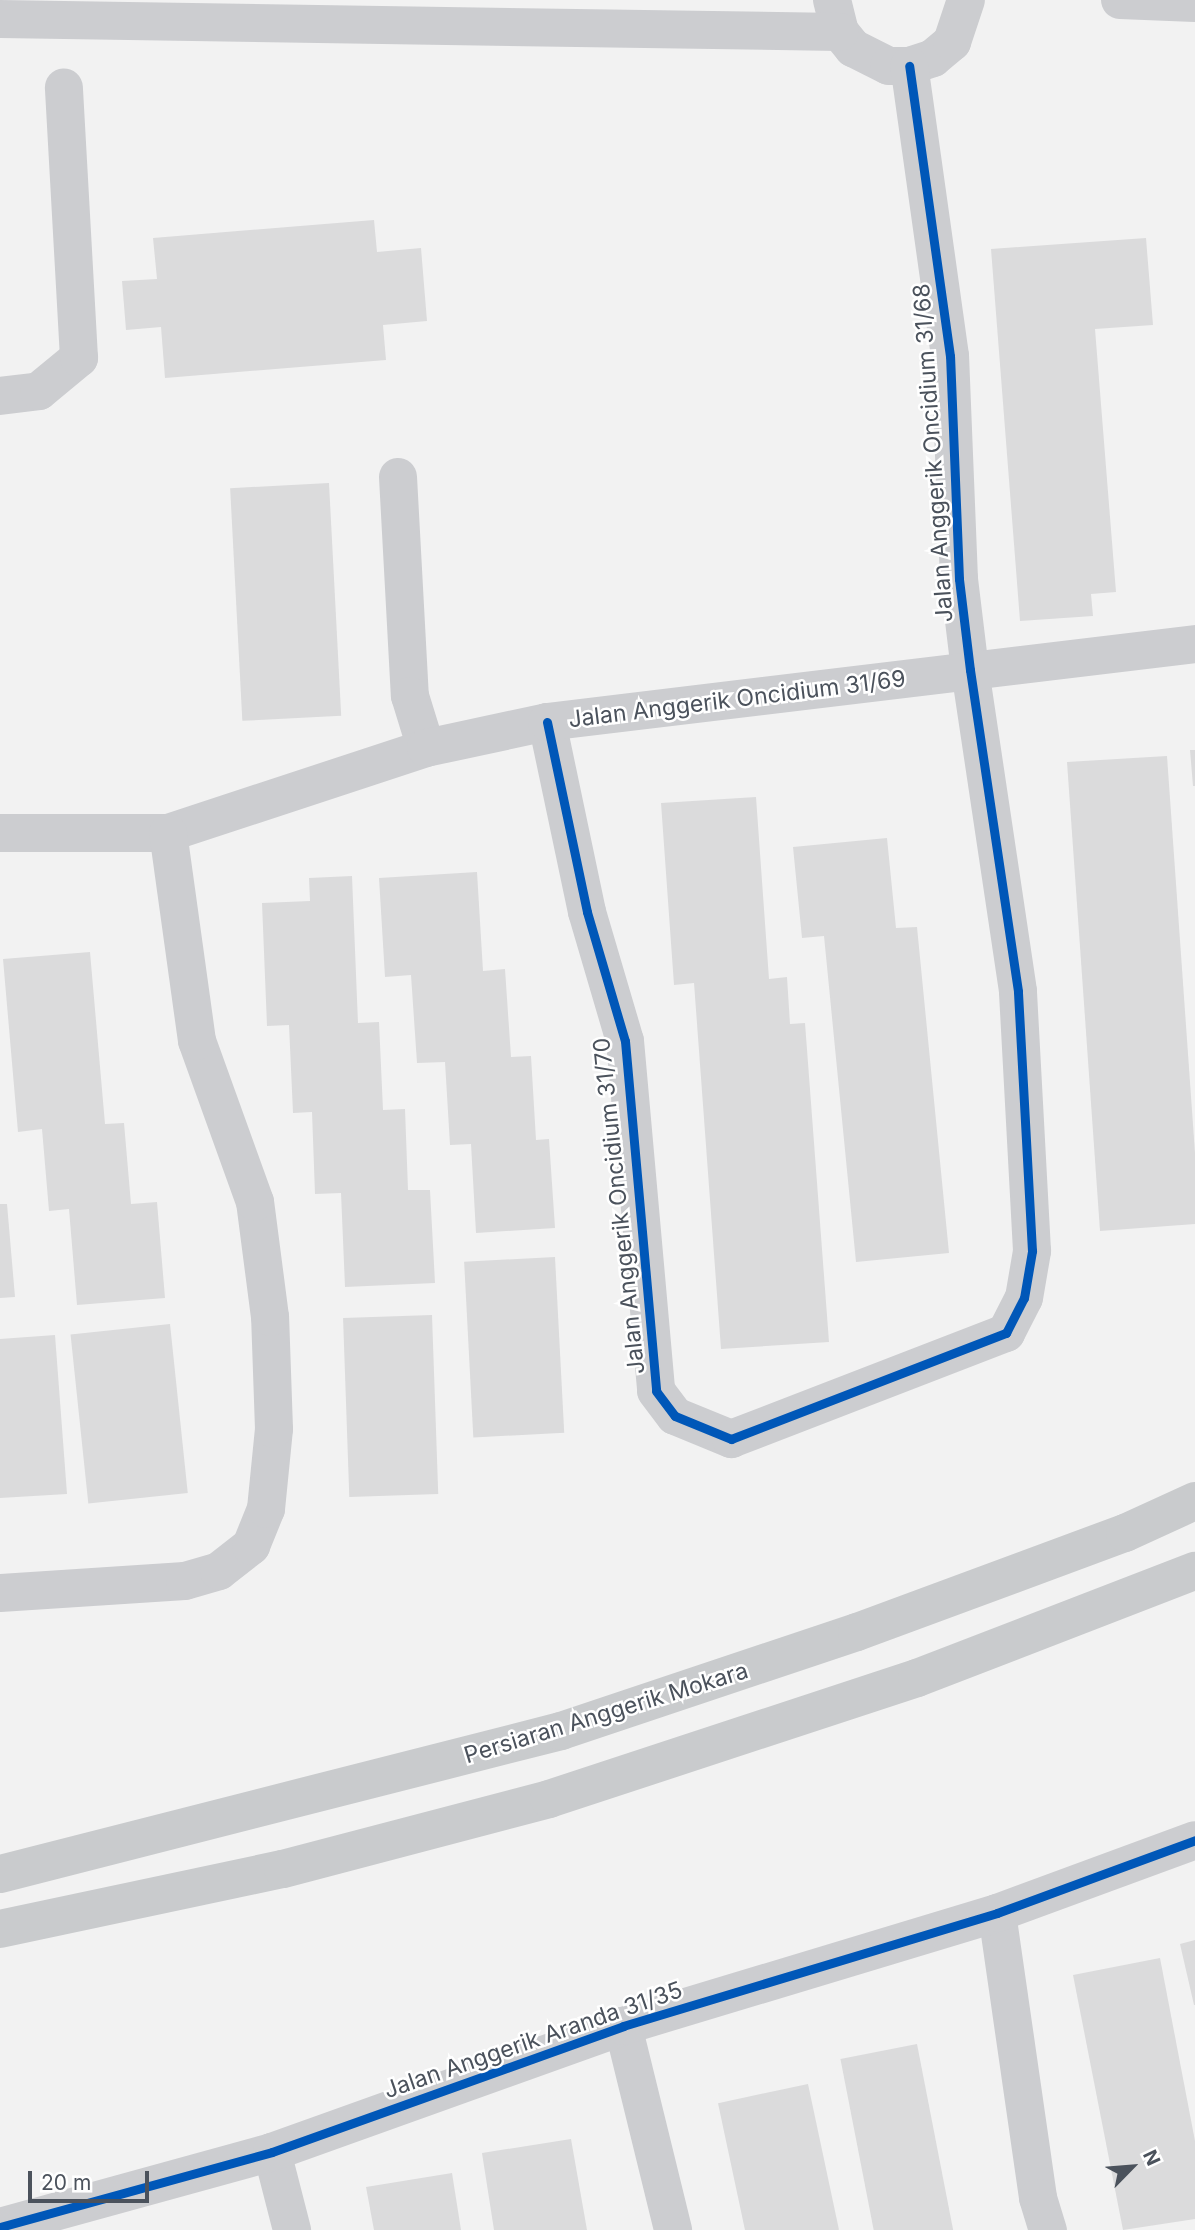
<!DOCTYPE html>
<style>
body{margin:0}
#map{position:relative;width:1195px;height:2230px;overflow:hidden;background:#f2f2f2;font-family:Inter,sans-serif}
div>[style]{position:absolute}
.building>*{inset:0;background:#dbdbdc;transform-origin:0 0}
.minor>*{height:38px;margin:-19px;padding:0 19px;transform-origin:19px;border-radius:19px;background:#cccdd0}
.major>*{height:38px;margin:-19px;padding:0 19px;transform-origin:19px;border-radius:19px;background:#c9cbcd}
.cycleway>*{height:9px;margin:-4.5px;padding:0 4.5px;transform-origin:4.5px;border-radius:4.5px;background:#0057b8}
span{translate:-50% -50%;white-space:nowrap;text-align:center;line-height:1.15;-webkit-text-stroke:5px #fff;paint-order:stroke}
.street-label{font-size:23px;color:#4b525c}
.north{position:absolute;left:1097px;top:2132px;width:70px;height:70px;-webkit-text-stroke:5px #fff;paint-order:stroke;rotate:65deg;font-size:19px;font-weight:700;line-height:28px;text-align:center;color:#4b525c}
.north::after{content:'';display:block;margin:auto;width:24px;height:32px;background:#4b525c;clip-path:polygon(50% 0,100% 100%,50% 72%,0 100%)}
.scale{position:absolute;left:28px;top:2171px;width:121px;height:32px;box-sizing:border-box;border:4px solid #4b525c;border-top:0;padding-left:9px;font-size:21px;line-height:24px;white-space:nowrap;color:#4b525c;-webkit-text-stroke:5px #fff;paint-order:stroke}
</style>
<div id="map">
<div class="building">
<div style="clip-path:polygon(374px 220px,377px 252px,421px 248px,427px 321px,383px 325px,386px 360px,165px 378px,161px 327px,126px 330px,122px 281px,157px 279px,153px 238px)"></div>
<div style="clip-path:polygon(1146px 238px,1153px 325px,1095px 329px,1116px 592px,1091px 594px,1093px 616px,1020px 621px,991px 249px)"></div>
<div style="left:329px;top:483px;width:233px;height:99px;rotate:87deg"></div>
<div style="clip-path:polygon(1190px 750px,1195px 750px,1195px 786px,1193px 786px)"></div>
<div style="clip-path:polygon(1167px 756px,1195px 1153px,1195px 1224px,1100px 1231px,1067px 762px)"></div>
<div style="clip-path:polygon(756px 797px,769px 979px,787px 977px,790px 1024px,805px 1023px,829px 1342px,721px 1349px,694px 983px,674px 985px,661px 803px)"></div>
<div style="clip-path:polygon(887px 838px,896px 928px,917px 927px,949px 1253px,856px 1262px,824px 936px,802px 938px,793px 847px)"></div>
<div style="clip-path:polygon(477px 872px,483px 971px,505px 969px,511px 1057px,531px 1056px,536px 1140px,549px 1139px,555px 1228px,476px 1233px,471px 1144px,450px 1145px,445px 1062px,417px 1063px,411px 975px,385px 977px,379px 878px)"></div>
<div style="clip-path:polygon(352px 876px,358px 1023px,379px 1022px,383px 1110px,405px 1109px,408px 1190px,430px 1190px,435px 1283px,345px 1287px,341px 1193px,315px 1194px,312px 1112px,293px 1113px,289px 1025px,267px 1026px,262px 903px,310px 901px,309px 878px)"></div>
<div style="clip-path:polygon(90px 952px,105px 1124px,124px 1123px,131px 1204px,157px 1202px,165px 1298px,77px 1305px,69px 1209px,49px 1211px,42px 1129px,18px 1132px,3px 959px)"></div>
<div style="clip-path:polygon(0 1204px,7px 1204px,15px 1297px,0 1298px)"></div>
<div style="left:555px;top:1257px;width:176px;height:91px;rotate:87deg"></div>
<div style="left:432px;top:1315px;width:179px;height:89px;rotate:88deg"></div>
<div style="left:170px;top:1324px;width:170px;height:100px;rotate:84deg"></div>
<div style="clip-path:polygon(55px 1335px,67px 1494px,0 1498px,0 1339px)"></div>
<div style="clip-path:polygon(1195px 1940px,1195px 2005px,1194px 2005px,1180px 1944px)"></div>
<div style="clip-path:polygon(1160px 1958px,1195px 2141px,1195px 2219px,1123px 2230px,1073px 1975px)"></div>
<div style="left:917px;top:2044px;width:190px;height:78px;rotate:79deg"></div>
<div style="left:808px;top:2084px;width:149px;height:92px;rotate:78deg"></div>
<div style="clip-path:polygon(571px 2139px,587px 2230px,494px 2230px,482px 2153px)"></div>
<div style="clip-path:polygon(452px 2173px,461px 2230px,374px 2230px,366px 2187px)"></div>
</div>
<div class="minor">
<div style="left:832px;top:0;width:33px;rotate:76deg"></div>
<div style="left:840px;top:32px;width:21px;rotate:51deg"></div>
<div style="left:853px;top:48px;width:40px;rotate:26.6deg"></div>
<div style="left:889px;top:66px;width:20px"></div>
<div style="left:909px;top:66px;width:25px;rotate:-18deg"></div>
<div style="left:933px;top:58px;width:25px;rotate:-40deg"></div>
<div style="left:952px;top:42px;width:44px;rotate:-71.6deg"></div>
<div style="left:1120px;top:0;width:75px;rotate:2.3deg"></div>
<div style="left:0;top:19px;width:840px;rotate:0.89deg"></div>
<div style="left:0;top:396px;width:39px;rotate:-7deg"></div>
<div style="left:39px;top:391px;width:52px;rotate:-39.5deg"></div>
<div style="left:79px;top:358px;width:271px;rotate:-93.2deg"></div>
<div style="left:398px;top:477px;width:219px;rotate:86.9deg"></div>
<div style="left:410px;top:696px;width:54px;rotate:72.9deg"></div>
<div style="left:547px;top:722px;width:194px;rotate:78.1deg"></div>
<div style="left:587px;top:912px;width:134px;rotate:73.6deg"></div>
<div style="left:625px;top:1041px;width:351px;rotate:84.9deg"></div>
<div style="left:656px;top:1391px;width:31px;rotate:53deg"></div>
<div style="left:675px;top:1416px;width:61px;rotate:22.3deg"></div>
<div style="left:731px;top:1439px;width:295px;rotate:-21.1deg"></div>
<div style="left:1006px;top:1333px;width:39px;rotate:-63deg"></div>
<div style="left:1024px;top:1298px;width:48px;rotate:-80.3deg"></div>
<div style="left:1032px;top:1251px;width:260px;rotate:-93.1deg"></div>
<div style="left:1018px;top:991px;width:325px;rotate:-98.5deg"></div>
<div style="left:970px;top:670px;width:92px;rotate:-96.9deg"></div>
<div style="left:959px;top:579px;width:223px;rotate:-92.3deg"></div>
<div style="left:950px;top:356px;width:293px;rotate:-98deg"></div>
<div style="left:0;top:833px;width:168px"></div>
<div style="left:168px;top:833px;width:272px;rotate:-18.2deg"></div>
<div style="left:426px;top:748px;width:124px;rotate:-12.1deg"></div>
<div style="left:547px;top:722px;width:653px;rotate:-6.86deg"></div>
<div style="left:0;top:1593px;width:185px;rotate:-3.7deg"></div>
<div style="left:185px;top:1581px;width:35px;rotate:-16deg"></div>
<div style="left:219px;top:1571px;width:41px;rotate:-38deg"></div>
<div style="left:251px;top:1546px;width:40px;rotate:-68deg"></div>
<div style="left:266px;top:1509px;width:80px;rotate:-84.3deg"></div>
<div style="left:274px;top:1429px;width:112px;rotate:-92deg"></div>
<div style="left:270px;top:1317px;width:116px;rotate:-97.4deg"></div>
<div style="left:255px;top:1202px;width:171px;rotate:-109.8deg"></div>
<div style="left:197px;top:1041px;width:210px;rotate:-97.9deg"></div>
<div style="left:997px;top:1913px;width:288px;rotate:81.8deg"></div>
<div style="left:1038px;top:2198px;width:34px;rotate:73deg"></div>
<div style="left:623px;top:2026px;width:210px;rotate:76.2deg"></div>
<div style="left:272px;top:2152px;width:81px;rotate:75.6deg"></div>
<div style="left:0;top:2227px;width:282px;rotate:-15.4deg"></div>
<div style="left:272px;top:2152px;width:373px;rotate:-19.7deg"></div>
<div style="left:623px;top:2026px;width:391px;rotate:-16.8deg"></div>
<div style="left:997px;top:1913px;width:211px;rotate:-20.2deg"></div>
</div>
<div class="major">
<div style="left:0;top:1874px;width:579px;rotate:-14.3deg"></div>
<div style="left:561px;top:1731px;width:312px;rotate:-18.5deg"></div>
<div style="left:857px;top:1632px;width:286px;rotate:-20.3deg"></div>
<div style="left:1125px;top:1533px;width:77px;rotate:-24.6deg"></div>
<div style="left:0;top:1929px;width:289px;rotate:-12deg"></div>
<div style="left:283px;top:1869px;width:275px;rotate:-14.7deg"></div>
<div style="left:549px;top:1799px;width:387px;rotate:-18.2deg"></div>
<div style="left:917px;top:1678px;width:298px;rotate:-21.1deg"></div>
</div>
<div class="cycleway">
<div style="left:547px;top:722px;width:194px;rotate:78.1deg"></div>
<div style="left:587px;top:912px;width:134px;rotate:73.6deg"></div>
<div style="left:625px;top:1041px;width:351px;rotate:84.9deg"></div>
<div style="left:656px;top:1391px;width:31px;rotate:53deg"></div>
<div style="left:675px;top:1416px;width:61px;rotate:22.3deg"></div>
<div style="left:731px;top:1439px;width:295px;rotate:-21.1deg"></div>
<div style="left:1006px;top:1333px;width:39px;rotate:-63deg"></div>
<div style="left:1024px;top:1298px;width:48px;rotate:-80.3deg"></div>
<div style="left:1032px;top:1251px;width:260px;rotate:-93.1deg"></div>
<div style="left:1018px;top:991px;width:325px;rotate:-98.5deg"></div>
<div style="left:970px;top:670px;width:92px;rotate:-96.9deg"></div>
<div style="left:959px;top:579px;width:223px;rotate:-92.3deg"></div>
<div style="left:950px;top:356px;width:293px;rotate:-98deg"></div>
<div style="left:0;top:2227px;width:282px;rotate:-15.4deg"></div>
<div style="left:272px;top:2152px;width:373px;rotate:-19.7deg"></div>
<div style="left:623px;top:2026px;width:391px;rotate:-16.8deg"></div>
<div style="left:997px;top:1913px;width:211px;rotate:-20.2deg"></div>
</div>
<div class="street-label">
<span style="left:933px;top:453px;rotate:-94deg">Jalan Anggerik Oncidium 31/68</span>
<span style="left:737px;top:699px;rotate:-7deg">Jalan Anggerik Oncidium 31/69</span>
<span style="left:619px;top:1206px;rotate:-96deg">Jalan Anggerik Oncidium 31/70</span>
<span style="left:606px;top:1713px;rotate:-17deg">Persiaran Anggerik Mokara</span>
<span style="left:533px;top:2040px;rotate:-19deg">Jalan Anggerik Aranda 31/35</span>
</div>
<div class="north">N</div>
<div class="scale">20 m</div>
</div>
